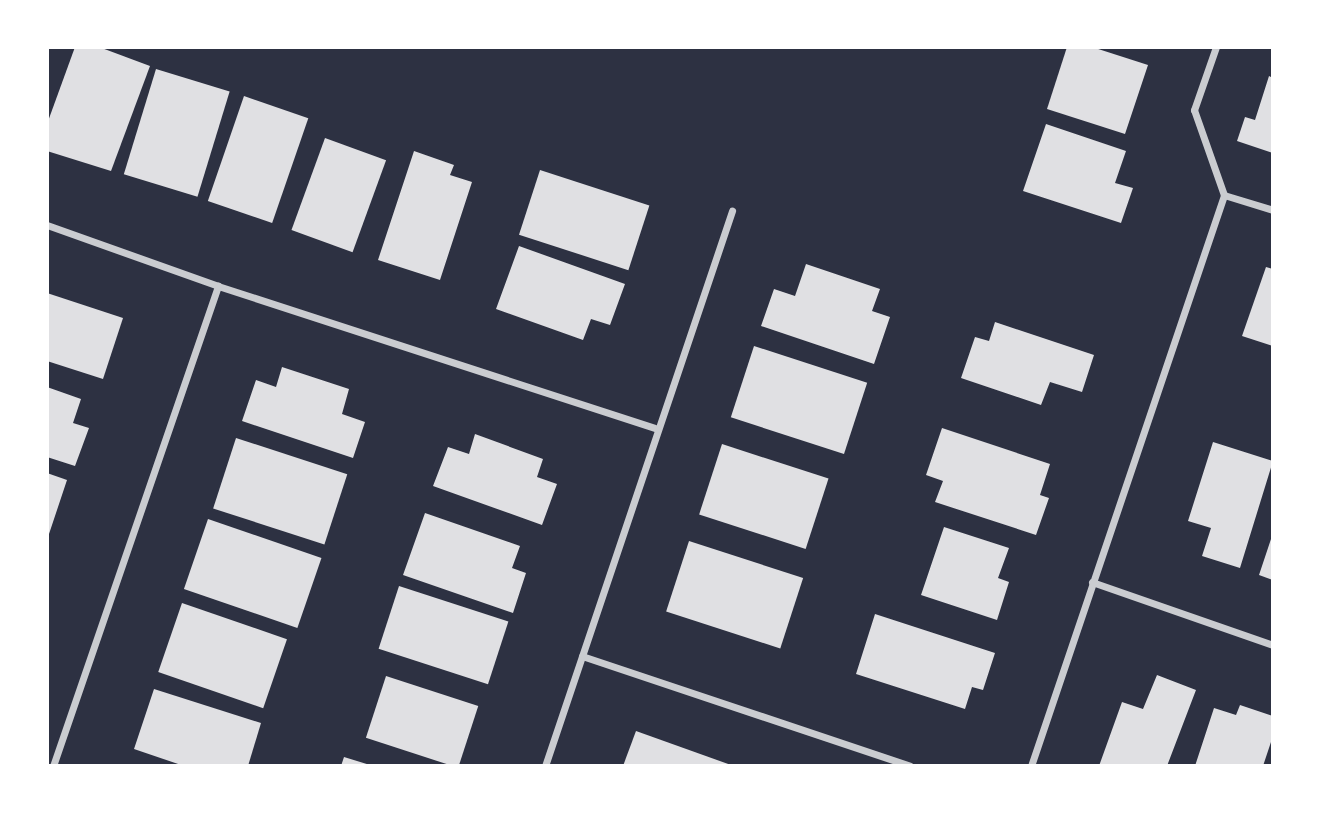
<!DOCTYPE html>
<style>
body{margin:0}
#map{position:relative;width:1320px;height:813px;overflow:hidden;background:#2d3142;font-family:"Sofia Sans Condensed",sans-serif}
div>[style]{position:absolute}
.building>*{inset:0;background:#e0e0e3;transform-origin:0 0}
.minor>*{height:7px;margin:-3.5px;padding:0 3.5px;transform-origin:3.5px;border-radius:3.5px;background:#caccd0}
span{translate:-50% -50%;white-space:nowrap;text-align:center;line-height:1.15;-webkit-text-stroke:5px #fff;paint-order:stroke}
.frame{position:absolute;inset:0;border:49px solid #fff;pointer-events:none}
</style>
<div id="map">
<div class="building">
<div style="clip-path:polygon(75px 47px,99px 47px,150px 66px,111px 171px,47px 151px,47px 124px)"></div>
<div style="clip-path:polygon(1067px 47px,1092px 47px,1148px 65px,1125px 134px,1047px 109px)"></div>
<div style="left:156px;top:69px;width:77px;height:110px;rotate:17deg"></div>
<div style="clip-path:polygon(1269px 76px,1273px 78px,1273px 153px,1237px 141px,1245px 117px,1255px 120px)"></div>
<div style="left:244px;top:96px;width:68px;height:111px;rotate:19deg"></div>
<div style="clip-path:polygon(1046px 124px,1126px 151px,1115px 183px,1133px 188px,1121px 223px,1023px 191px)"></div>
<div style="left:325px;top:138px;width:65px;height:98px;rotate:20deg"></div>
<div style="clip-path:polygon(414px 151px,454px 165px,450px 175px,472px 182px,440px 280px,378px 260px)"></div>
<div style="left:540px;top:170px;width:115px;height:68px;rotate:18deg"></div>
<div style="clip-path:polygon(519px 246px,625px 284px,610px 325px,591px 319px,583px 340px,496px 309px)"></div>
<div style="clip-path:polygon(806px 264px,880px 289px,872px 311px,890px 317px,874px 364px,761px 326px,774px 289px,795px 296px)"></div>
<div style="clip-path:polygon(1266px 267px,1273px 269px,1273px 346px,1242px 336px)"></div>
<div style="clip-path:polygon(47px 293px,123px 318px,103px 379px,47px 361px)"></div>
<div style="clip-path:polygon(995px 322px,1094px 355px,1082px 392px,1050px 382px,1041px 405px,961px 378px,975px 337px,989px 341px)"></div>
<div style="left:754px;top:346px;width:119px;height:75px;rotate:18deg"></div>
<div style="clip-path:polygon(282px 367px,349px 389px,342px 414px,365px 422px,353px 458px,242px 421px,256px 380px,276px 387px)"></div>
<div style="clip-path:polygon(47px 387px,81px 399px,73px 423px,89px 428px,75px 466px,47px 457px)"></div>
<div style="clip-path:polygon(942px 428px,1050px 464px,1040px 495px,1049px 498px,1036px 535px,935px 502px,943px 481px,926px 475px)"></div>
<div style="clip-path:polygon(475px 434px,543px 459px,537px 477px,557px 484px,542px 525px,433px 486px,448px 447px,469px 454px)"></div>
<div style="left:236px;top:438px;width:117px;height:74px;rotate:18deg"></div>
<div style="clip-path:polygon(1213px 442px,1273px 461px,1240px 568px,1202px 556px,1211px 528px,1188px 521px)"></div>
<div style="left:722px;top:444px;width:112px;height:74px;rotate:18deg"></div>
<div style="clip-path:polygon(47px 473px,67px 480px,48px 537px,47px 537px)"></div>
<div style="clip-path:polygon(425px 513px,520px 546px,512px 568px,526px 573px,513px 613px,403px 575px)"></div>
<div style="left:208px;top:519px;width:120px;height:74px;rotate:19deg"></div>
<div style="clip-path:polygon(944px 527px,1009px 548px,998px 578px,1009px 582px,997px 620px,921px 595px)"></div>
<div style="clip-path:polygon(1272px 536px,1273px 536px,1273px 580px,1259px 575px)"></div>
<div style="left:689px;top:541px;width:120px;height:74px;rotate:18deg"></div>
<div style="left:399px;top:586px;width:115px;height:66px;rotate:18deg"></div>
<div style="left:182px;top:603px;width:111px;height:73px;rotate:19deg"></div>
<div style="clip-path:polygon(875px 614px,995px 653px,983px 690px,972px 687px,965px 709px,856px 674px)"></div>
<div style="clip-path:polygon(1157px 675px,1196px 690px,1167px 766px,1099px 766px,1122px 702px,1143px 709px)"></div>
<div style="left:386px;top:676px;width:97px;height:65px;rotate:18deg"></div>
<div style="clip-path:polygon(154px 689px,261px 723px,248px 766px,184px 766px,134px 749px)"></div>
<div style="clip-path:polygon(1240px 705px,1273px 716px,1273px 736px,1263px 766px,1195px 766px,1214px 708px,1236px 715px)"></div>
<div style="clip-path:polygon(636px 731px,731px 765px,731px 766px,623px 766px)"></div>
<div style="clip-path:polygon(344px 757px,370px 765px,370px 766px,341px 766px)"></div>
</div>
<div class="minor">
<div style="left:1224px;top:195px;width:51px;rotate:17deg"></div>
<div style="left:47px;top:225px;width:182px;rotate:19.6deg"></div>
<div style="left:218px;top:286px;width:459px;rotate:18deg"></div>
<div style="left:1092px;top:582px;width:192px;rotate:19.2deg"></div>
<div style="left:582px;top:656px;width:346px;rotate:18.5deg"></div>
<div style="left:53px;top:766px;width:508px;rotate:-71.03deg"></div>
<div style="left:545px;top:766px;width:586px;rotate:-71.38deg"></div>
<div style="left:1031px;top:766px;width:603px;rotate:-71.32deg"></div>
<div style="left:1224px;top:195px;width:90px;rotate:-109.4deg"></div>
<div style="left:1194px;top:110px;width:67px;rotate:-70.8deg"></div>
</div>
<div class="frame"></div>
</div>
